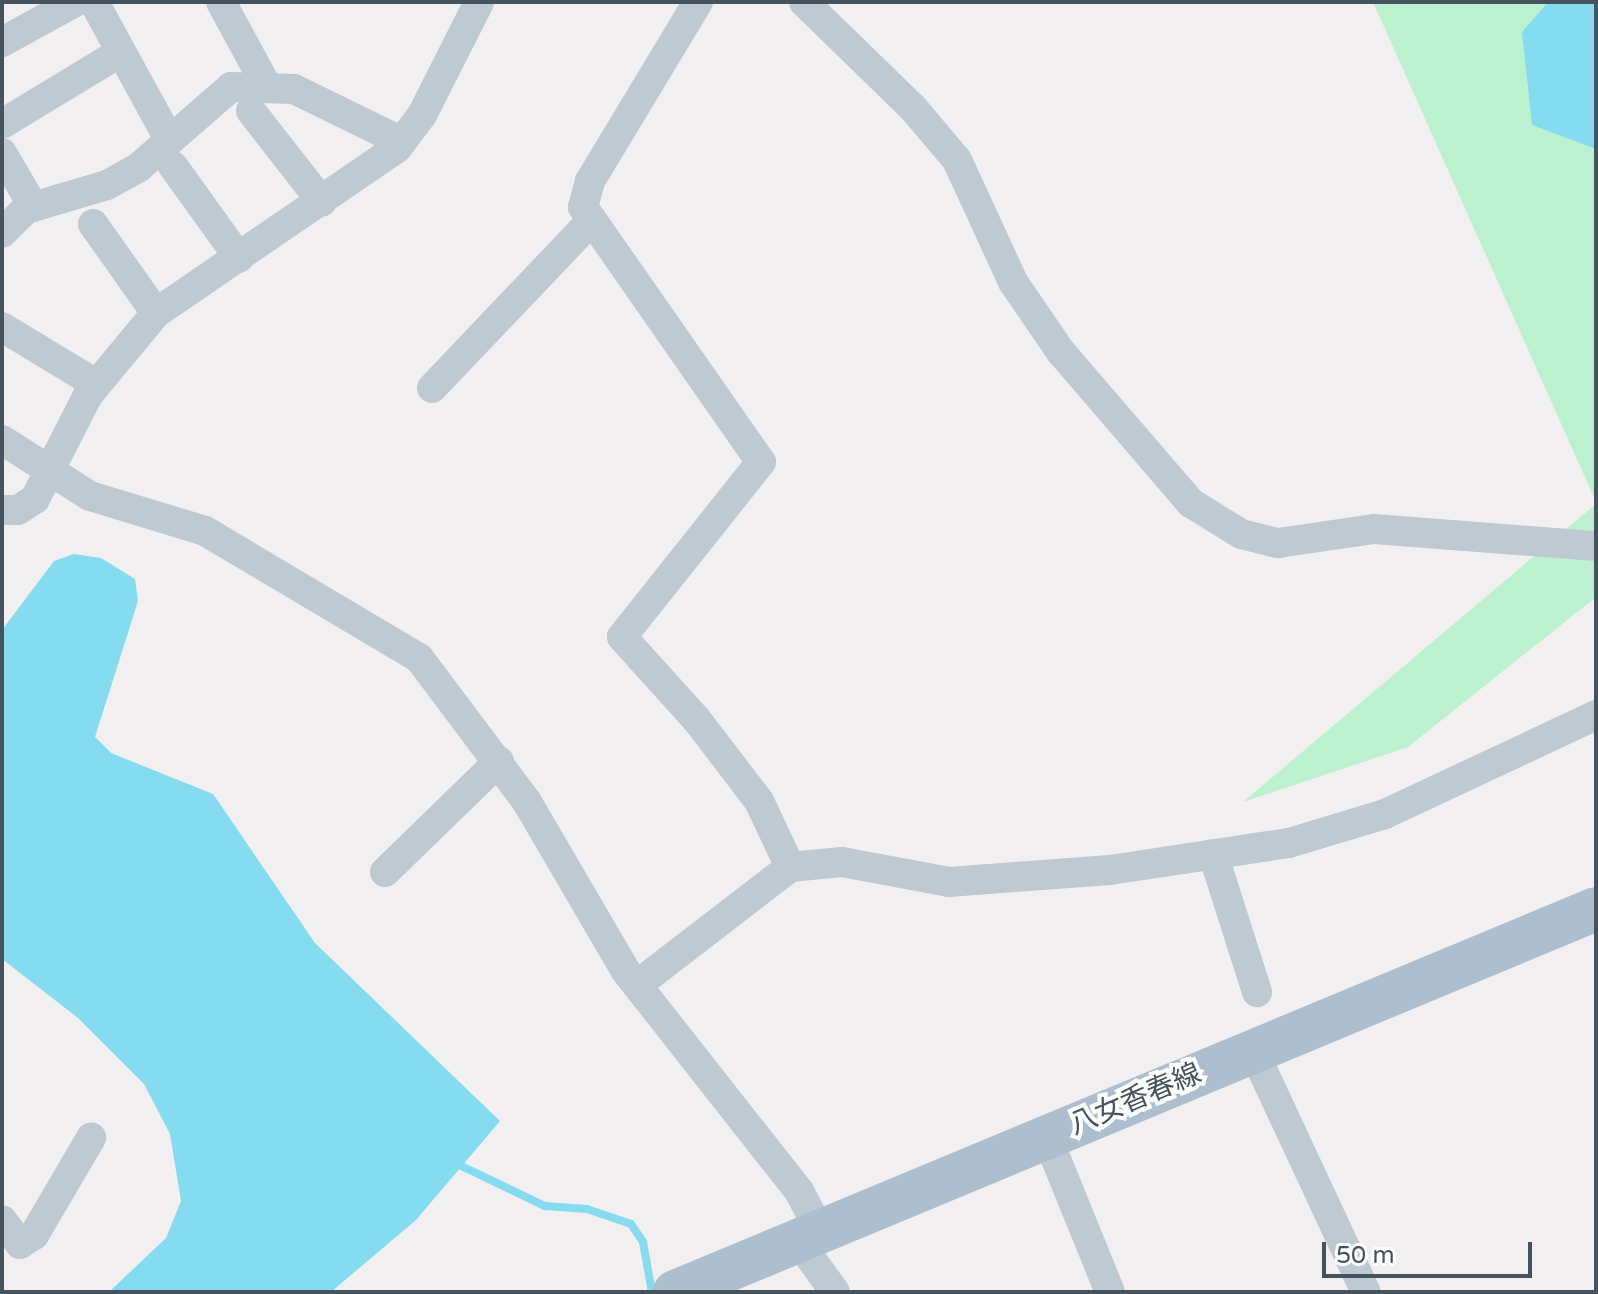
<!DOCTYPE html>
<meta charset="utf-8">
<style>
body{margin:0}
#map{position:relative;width:1598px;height:1294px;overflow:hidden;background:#f1efef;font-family:"Varela Round","Noto Sans JP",sans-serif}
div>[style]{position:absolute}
.green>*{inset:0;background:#bbf1cf}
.water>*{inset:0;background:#85dcf0}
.stream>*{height:8px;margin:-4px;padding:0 4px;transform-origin:4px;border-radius:4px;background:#85dcf0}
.minor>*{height:30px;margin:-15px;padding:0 15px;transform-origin:15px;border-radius:15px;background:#bec9d2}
.primary>*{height:44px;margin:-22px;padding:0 22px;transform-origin:22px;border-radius:22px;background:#adbfcf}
span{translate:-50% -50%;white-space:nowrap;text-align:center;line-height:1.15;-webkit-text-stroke:8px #fff;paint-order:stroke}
.street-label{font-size:28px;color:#46525d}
.frame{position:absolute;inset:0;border:4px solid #46525d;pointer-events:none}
.scale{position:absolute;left:1322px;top:1242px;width:210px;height:36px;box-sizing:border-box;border:4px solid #46525d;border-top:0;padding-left:10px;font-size:24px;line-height:28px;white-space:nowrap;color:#46525d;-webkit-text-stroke:6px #fff;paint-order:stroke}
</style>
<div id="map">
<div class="green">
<div style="clip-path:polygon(1373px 2px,1596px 2px,1596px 503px,1596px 502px)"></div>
<div style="clip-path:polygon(1596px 504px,1596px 597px,1408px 747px,1243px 802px)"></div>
</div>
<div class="water">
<div style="clip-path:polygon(1548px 2px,1596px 2px,1596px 149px,1532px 125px,1522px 32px)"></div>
<div style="clip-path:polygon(74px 554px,101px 558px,135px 579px,138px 601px,95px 737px,111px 753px,213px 794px,315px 943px,500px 1121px,416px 1220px,331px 1292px,109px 1292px,166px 1238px,181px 1201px,170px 1134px,144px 1084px,78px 1018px,2px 959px,2px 630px,54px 561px)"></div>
</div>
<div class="stream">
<div style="left:453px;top:1162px;width:102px;rotate:25.6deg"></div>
<div style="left:545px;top:1206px;width:42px;rotate:4.1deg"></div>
<div style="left:587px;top:1209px;width:46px;rotate:18.8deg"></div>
<div style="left:631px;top:1224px;width:22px;rotate:56deg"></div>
<div style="left:643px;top:1242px;width:51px;rotate:79.8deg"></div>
</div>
<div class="minor">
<div style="left:94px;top:2px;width:156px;rotate:61.3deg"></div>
<div style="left:221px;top:2px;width:94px;rotate:61.5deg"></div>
<div style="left:698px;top:2px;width:209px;rotate:121.1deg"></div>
<div style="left:590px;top:181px;width:27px;rotate:105deg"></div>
<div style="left:583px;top:207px;width:311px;rotate:55.1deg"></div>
<div style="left:761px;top:462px;width:223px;rotate:128.5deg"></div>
<div style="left:622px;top:637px;width:112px;rotate:47.9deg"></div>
<div style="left:697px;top:720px;width:102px;rotate:52.6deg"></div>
<div style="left:759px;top:801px;width:73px;rotate:64.8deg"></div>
<div style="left:804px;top:2px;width:152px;rotate:44.2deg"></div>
<div style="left:913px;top:108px;width:68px;rotate:49.8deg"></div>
<div style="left:957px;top:160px;width:134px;rotate:65.3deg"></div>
<div style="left:1013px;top:282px;width:85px;rotate:55.6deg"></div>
<div style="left:1061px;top:352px;width:199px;rotate:49.3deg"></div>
<div style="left:1191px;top:503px;width:59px;rotate:31.8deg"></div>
<div style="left:1241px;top:534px;width:38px;rotate:14deg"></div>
<div style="left:1278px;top:543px;width:97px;rotate:-8.3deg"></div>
<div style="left:1374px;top:529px;width:223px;rotate:4.4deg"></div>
<div style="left:2px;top:42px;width:83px;rotate:-28.7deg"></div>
<div style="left:251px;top:111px;width:115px;rotate:52deg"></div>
<div style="left:2px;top:124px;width:139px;rotate:-31.2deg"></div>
<div style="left:2px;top:153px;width:61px;rotate:59.7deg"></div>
<div style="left:173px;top:166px;width:113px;rotate:54.3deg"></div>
<div style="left:93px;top:224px;width:109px;rotate:54.7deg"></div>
<div style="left:2px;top:233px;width:34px;rotate:-45deg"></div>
<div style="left:26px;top:209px;width:84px;rotate:-16.5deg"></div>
<div style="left:107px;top:185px;width:37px;rotate:-29deg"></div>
<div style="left:139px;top:167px;width:122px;rotate:-41deg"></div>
<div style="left:231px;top:87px;width:63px;rotate:1.8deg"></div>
<div style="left:294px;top:89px;width:120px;rotate:26.1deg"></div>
<div style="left:2px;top:327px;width:110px;rotate:31.2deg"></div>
<div style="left:432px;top:388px;width:232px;rotate:-46.4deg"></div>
<div style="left:2px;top:440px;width:104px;rotate:32.5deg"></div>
<div style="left:90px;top:496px;width:120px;rotate:16.9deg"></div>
<div style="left:205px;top:531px;width:249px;rotate:30.7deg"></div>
<div style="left:419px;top:658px;width:180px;rotate:53.1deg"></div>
<div style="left:527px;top:802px;width:194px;rotate:59.7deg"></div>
<div style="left:625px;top:970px;width:281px;rotate:51.8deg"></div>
<div style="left:799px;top:1191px;width:47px;rotate:62.4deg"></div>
<div style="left:2px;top:510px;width:16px"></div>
<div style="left:18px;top:510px;width:20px;rotate:-33deg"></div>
<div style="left:35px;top:499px;width:117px;rotate:-63deg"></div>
<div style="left:88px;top:395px;width:107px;rotate:-50.3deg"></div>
<div style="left:156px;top:313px;width:292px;rotate:-34.4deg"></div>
<div style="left:397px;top:148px;width:41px;rotate:-52.9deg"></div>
<div style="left:422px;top:115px;width:127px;rotate:-63.2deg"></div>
<div style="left:1213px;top:854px;width:145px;rotate:72.3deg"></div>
<div style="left:385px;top:872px;width:159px;rotate:-44.2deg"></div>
<div style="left:637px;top:985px;width:193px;rotate:-37.6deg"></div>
<div style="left:790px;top:867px;width:52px;rotate:-5.5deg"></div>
<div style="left:842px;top:862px;width:109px;rotate:10.6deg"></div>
<div style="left:949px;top:882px;width:161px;rotate:-4.3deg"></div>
<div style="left:1110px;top:870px;width:181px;rotate:-8.6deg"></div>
<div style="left:1289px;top:843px;width:100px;rotate:-16.8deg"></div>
<div style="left:1385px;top:814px;width:233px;rotate:-25.1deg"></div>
<div style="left:1252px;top:1048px;width:269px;rotate:65deg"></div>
<div style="left:1047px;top:1137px;width:167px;rotate:67.9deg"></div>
<div style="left:2px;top:1220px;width:30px;rotate:53deg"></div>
<div style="left:20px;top:1244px;width:17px;rotate:-33deg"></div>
<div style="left:34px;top:1235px;width:113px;rotate:-59.6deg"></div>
<div style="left:798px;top:1241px;width:63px;rotate:54deg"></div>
</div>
<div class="primary">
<div style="left:675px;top:1292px;width:997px;rotate:-22.58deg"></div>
</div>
<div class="street-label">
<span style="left:1135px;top:1099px;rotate:-23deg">八女香春線</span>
</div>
<div class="frame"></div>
<div class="scale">50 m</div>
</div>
